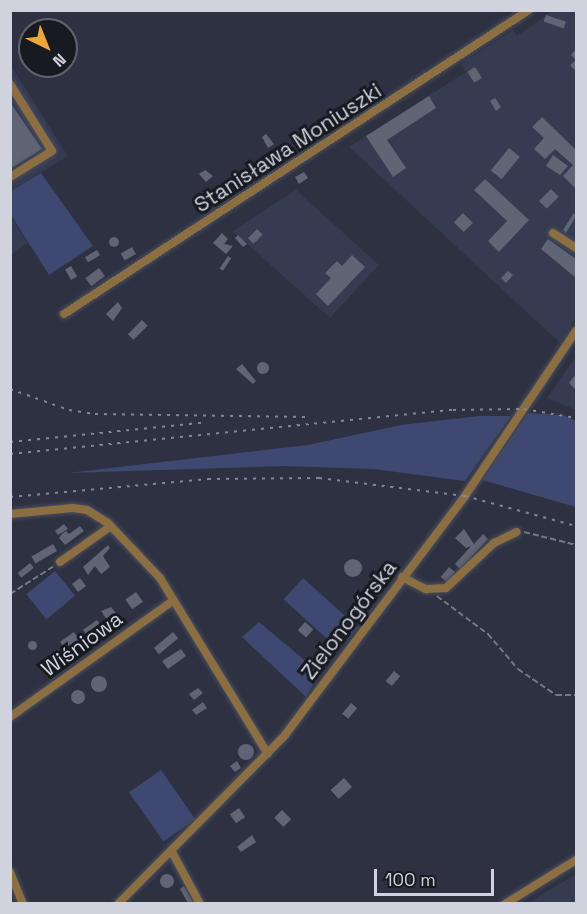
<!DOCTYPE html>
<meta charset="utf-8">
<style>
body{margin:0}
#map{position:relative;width:587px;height:914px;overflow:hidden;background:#2d3141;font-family:"Space Grotesk",sans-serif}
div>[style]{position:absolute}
.built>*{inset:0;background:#353b50}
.green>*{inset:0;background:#3f4870;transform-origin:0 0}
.building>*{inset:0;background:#606576;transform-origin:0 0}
.round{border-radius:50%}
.path>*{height:1.5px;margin-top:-0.75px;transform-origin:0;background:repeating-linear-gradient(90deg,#757885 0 6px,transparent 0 9px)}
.roads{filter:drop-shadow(0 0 2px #4a4e5d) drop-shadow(0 0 2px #4a4e5d)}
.minor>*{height:8px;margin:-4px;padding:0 4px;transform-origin:4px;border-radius:4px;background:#8c6e43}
.rail>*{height:2px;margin-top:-1px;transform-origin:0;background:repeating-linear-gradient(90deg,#848794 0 3px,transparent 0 9px)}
span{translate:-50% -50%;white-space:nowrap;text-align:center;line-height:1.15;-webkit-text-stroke:6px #181a21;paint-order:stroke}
.street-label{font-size:21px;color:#d0d3dd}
.frame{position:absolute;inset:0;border:12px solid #d0d3dd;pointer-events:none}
.north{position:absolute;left:18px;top:18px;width:60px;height:60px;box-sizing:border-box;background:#181a21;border:2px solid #62646c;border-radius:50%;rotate:137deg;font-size:16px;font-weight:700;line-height:24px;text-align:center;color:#d0d3dd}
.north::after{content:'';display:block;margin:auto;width:21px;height:27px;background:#eda83b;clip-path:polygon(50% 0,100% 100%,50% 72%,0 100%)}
.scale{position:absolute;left:374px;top:869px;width:120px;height:27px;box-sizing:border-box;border:3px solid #d0d3dd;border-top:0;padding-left:8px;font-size:18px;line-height:21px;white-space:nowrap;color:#d0d3dd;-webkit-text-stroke:4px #181a21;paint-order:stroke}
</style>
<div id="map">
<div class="built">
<div style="clip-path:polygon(553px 11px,576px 11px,576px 317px,560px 343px,349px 147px,466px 72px,461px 64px,513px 30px,517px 36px)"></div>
<div style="clip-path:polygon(10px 64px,68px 156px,11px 191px,10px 191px)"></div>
<div style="clip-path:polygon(296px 190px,379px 265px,330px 318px,233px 231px)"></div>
<div style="clip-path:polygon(10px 215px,28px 243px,11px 255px,10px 255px)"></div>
<div style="clip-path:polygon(576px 356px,576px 410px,547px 398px)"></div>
<div style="clip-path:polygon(576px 874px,576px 903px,528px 903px)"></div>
</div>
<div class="green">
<div style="clip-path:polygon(41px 173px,93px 246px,49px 275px,11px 215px,11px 191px)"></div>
<div style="clip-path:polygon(528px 413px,563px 415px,576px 421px,576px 507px,482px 480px)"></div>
<div style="clip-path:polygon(479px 416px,511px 416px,465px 481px,373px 469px,283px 466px,68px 473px,308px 445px,401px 425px)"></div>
<div style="left:55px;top:571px;width:32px;height:37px;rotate:51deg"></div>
<div style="left:303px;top:578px;width:74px;height:29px;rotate:42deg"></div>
<div style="clip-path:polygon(259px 622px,320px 673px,306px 697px,242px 637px)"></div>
<div style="left:161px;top:770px;width:60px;height:39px;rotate:55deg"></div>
</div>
<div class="building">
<div style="left:546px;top:15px;width:21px;height:7px;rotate:19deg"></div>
<div style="clip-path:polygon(576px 49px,576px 71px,570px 65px,576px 60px,571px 55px)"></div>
<div style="left:475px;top:67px;width:13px;height:9px;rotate:58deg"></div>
<div style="clip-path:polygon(429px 96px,436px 108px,387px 140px,406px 168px,393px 177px,366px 136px)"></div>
<div style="clip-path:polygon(495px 98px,501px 107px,496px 111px,490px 101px)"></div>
<div style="clip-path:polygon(10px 102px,42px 149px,10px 169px)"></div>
<div style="clip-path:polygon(542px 117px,576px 150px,576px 189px,563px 176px,573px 165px,555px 149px,545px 159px,534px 149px,544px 138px,532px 127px)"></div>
<div style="clip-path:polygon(266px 134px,274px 144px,268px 148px,262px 137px)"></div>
<div style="left:509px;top:148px;width:14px;height:29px;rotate:39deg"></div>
<div class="round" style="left:265px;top:152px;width:14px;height:14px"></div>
<div style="clip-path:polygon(553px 155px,568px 166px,560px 175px,546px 166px)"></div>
<div style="clip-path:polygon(205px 170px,213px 176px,206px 182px,199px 174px)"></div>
<div style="clip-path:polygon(304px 172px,308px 178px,299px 184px,295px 177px)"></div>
<div style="left:231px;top:179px;width:11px;height:14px;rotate:56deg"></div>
<div style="clip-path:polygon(485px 179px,529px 220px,499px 252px,488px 241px,507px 221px,474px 190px)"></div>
<div style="left:551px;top:189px;width:11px;height:17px;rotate:45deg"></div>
<div style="left:463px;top:213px;width:14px;height:13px;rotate:45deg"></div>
<div style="clip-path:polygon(574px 213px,576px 216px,566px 233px,563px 230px)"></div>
<div style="left:257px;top:229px;width:8px;height:13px;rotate:45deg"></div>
<div style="clip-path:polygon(222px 233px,228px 239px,224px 244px,233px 246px,226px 254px,213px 243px)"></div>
<div style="clip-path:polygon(238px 235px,247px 244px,243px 247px,235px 238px)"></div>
<div class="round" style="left:109px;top:237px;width:10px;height:10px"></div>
<div style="clip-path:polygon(548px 239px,576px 259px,576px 278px,541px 249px)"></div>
<div style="left:132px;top:247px;width:8px;height:13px;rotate:60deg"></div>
<div style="left:97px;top:250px;width:6px;height:14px;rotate:59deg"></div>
<div style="clip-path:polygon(352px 255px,365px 267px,328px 306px,316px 294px,331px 278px,325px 273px,337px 261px,342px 266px)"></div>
<div style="left:228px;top:256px;width:4px;height:15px;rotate:34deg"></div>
<div style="left:71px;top:266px;width:12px;height:7px;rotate:59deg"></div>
<div style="left:99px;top:268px;width:10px;height:17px;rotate:53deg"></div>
<div style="clip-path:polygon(508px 271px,513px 275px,506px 283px,501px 278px)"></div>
<div style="clip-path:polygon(118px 302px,122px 308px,113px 321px,106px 314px)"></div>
<div style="left:142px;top:320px;width:8px;height:20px;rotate:45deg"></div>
<div class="round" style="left:257px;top:362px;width:12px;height:12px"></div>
<div style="clip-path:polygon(242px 364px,256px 381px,253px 384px,236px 369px)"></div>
<div style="clip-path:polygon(576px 374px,576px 390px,569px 383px)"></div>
<div style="clip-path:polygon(64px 524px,68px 529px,58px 535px,55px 531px)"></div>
<div style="clip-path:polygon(80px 526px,84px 531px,65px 545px,59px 538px,63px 533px,66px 531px,69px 534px)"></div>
<div style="clip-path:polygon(464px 529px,474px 544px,483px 534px,488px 539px,460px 569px,455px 564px,471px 546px,466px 548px,455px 538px)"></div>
<div style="left:53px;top:544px;width:8px;height:25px;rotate:60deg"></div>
<div style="clip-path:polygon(108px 545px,110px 548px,103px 556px,110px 567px,101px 574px,95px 566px,88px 575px,83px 567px)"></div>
<div class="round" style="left:344px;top:559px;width:18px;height:18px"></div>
<div style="left:30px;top:563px;width:6px;height:16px;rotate:51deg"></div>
<div style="left:449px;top:567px;width:8px;height:13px;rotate:40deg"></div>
<div style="left:80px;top:578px;width:10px;height:10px;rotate:53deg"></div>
<div style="left:136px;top:592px;width:12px;height:13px;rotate:55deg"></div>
<div style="clip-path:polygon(111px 607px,119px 617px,110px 624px,101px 611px)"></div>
<div style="left:97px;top:620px;width:12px;height:17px;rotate:55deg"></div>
<div style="left:305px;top:622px;width:11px;height:11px;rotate:41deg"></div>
<div style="left:74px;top:632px;width:16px;height:17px;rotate:55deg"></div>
<div style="left:173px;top:632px;width:8px;height:25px;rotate:50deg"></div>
<div class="round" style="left:27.5px;top:640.5px;width:9px;height:9px"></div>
<div style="clip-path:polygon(181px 649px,186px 656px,168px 669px,162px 661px)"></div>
<div style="left:55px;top:650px;width:15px;height:16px;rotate:53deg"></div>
<div style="left:394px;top:671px;width:8px;height:13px;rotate:40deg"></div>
<div class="round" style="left:91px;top:676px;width:16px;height:16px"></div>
<div style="clip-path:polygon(198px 688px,203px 693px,194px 700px,189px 694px)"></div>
<div class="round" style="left:71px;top:690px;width:14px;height:14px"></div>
<div style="clip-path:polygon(203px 702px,207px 708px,196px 715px,192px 710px)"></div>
<div style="left:351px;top:703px;width:8px;height:14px;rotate:40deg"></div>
<div class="round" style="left:238px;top:744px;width:16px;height:16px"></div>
<div style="clip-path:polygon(237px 761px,241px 768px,235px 772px,230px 766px)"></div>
<div style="left:344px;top:778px;width:12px;height:18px;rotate:48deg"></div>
<div style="left:239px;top:808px;width:11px;height:11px;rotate:56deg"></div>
<div style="left:282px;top:810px;width:13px;height:11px;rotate:45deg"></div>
<div style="clip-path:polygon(252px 835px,256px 842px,241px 852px,237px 847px)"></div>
<div class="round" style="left:160px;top:874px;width:14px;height:14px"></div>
<div style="clip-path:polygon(184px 886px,194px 903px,188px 903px,180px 889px)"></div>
</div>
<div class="path">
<div style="left:524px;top:532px;width:54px;rotate:14deg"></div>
<div style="left:10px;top:594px;width:52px;rotate:-32.5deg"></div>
<div style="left:437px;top:596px;width:64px;rotate:36.7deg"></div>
<div style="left:488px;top:634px;width:46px;rotate:49.4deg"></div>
<div style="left:518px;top:669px;width:46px;rotate:34.4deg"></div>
<div style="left:556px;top:695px;width:20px"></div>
</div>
<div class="roads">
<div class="minor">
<div style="left:10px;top:84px;width:79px;rotate:57.9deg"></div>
<div style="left:52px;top:151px;width:49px;rotate:148.2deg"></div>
<div style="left:553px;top:233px;width:27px;rotate:33deg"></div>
<div style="left:64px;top:314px;width:556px;rotate:-33.18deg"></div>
<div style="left:10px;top:514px;width:63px;rotate:-5.4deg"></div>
<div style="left:73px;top:508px;width:14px;rotate:8deg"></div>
<div style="left:87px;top:510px;width:25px;rotate:32deg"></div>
<div style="left:108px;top:523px;width:76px;rotate:46.6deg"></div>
<div style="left:160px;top:578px;width:206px;rotate:58.5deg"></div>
<div style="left:60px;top:562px;width:62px;rotate:-35.2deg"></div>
<div style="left:402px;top:577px;width:27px;rotate:27deg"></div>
<div style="left:426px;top:589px;width:20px;rotate:-3deg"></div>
<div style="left:446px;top:588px;width:66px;rotate:-43.2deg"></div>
<div style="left:494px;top:543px;width:25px;rotate:-26deg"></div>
<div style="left:10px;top:717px;width:201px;rotate:-35.5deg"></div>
<div style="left:172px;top:852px;width:59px;rotate:61.7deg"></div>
<div style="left:10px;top:872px;width:35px;rotate:68deg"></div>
<div style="left:118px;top:904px;width:238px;rotate:-45.3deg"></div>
<div style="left:285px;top:735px;width:299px;rotate:-53deg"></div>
<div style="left:465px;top:496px;width:199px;rotate:-56.1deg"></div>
<div style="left:505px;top:904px;width:84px;rotate:-31.8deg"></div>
</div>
</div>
<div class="rail">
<div style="left:10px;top:389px;width:63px;rotate:19.6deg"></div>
<div style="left:69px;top:410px;width:26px;rotate:9deg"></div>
<div style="left:95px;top:414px;width:214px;rotate:0.8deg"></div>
<div style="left:10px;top:442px;width:193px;rotate:-5.7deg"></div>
<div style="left:10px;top:454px;width:445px;rotate:-5.7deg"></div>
<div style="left:453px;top:410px;width:71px;rotate:-0.8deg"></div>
<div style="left:524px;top:409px;width:53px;rotate:9.8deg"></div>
<div style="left:10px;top:497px;width:199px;rotate:-5.2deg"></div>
<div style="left:208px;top:479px;width:111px;rotate:-0.5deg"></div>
<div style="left:319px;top:478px;width:147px;rotate:7deg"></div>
<div style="left:465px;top:496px;width:115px;rotate:15.1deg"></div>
</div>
<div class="street-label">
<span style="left:288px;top:148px;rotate:-33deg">Stanisława Moniuszki</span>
<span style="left:349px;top:620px;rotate:-53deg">Zielonogórska</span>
<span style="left:82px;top:644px;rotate:-36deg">Wiśniowa</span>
</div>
<div class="frame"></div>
<div class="north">N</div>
<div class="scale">100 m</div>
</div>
